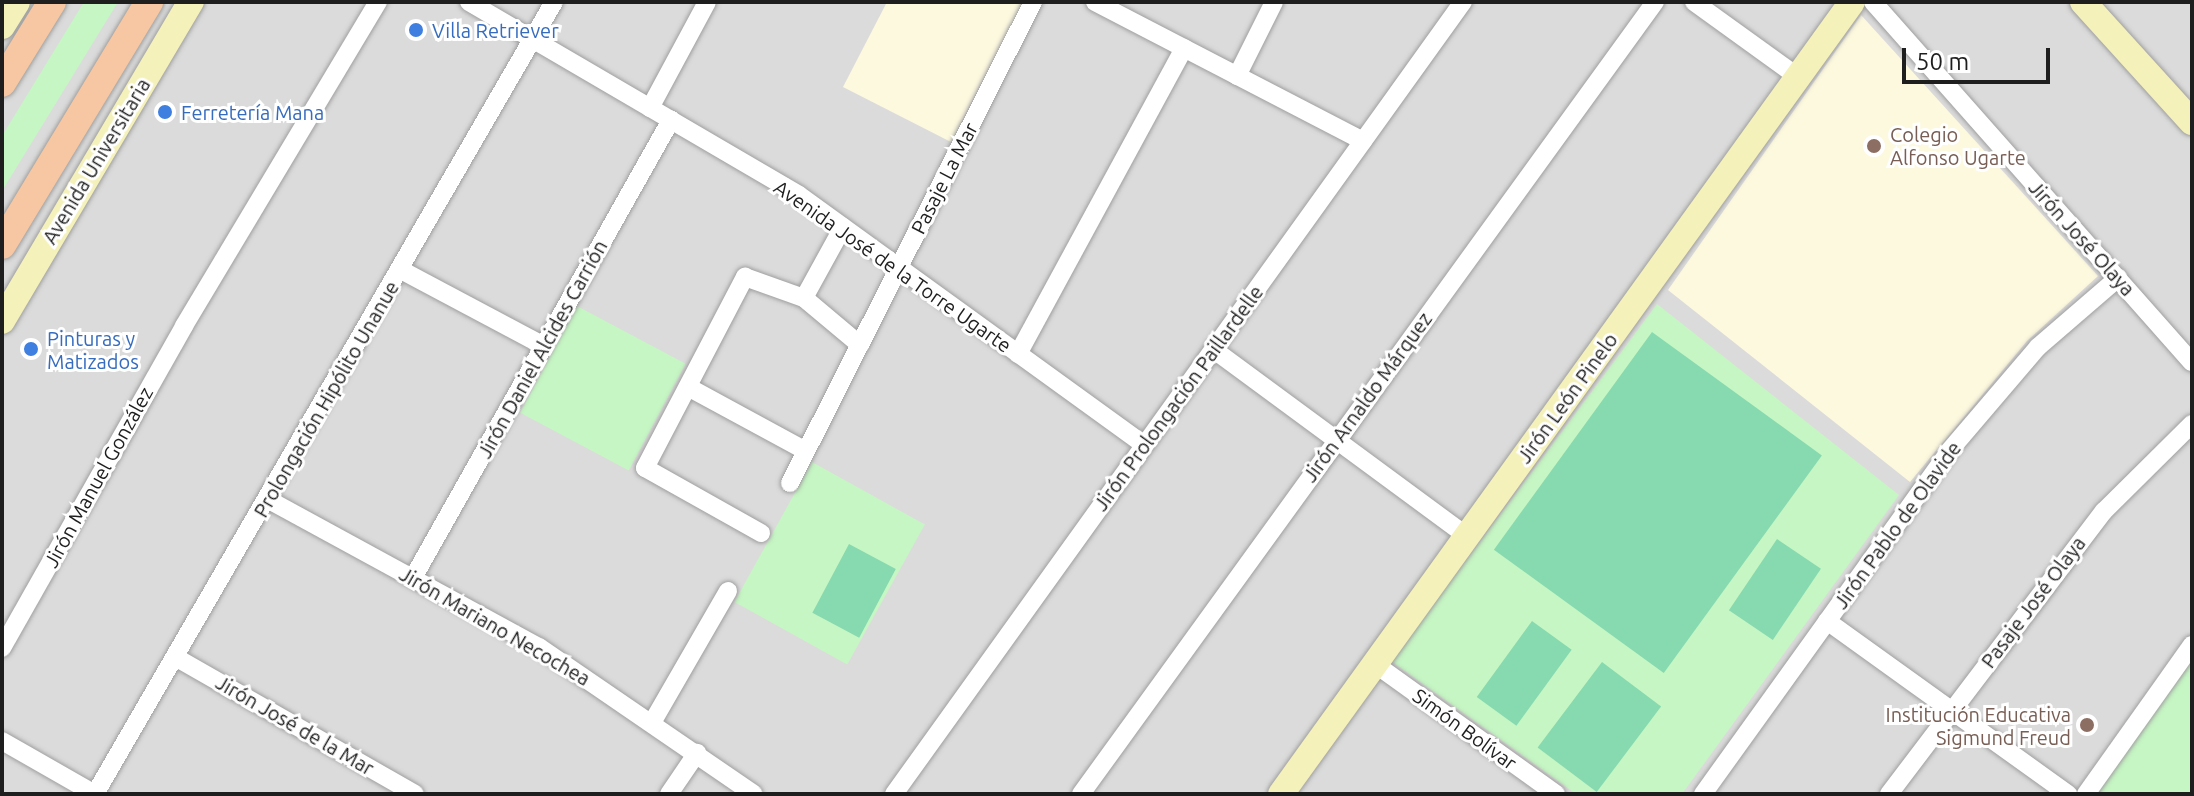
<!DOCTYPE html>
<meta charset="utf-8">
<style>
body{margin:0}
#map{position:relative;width:2194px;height:796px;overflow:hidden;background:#eeeae4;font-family:Ubuntu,sans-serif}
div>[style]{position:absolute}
.residential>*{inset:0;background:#dcdbdb;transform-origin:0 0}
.education>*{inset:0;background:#fdf9df}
.park>*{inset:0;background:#c6f6c4;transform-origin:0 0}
.pitch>*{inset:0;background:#87d9af;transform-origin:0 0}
.roads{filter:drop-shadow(0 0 2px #9f9f9f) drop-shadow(0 0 2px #9f9f9f)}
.street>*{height:18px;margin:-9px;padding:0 9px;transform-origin:9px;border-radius:9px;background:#fff}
.secondary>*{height:26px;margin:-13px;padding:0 13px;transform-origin:13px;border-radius:13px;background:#f5f1bb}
.primary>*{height:28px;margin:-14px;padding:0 14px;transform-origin:14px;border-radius:14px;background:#f6c7a2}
.dots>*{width:22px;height:22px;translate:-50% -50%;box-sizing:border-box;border:4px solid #fff;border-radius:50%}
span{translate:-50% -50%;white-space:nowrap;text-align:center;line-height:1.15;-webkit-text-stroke:6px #fff;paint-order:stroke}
.shop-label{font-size:20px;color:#366cbe}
.left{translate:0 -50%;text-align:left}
.education-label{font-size:20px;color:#785e54}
.right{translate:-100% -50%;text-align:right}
.street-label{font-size:20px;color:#1e1e1e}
.frame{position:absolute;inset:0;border:4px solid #1e1e1e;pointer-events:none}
.scale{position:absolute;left:1902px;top:48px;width:148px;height:36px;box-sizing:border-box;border:4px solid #1e1e1e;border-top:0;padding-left:10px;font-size:24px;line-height:28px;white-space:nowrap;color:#1e1e1e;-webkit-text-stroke:6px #fff;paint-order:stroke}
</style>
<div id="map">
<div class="residential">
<div style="left:2px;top:2px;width:2190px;height:792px"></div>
</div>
<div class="education">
<div style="clip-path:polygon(887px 2px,1023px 2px,951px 142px,843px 87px)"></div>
<div style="clip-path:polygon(1861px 15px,2098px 276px,2027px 341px,1910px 482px,1668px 290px)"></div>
</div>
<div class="park">
<div style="clip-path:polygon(84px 2px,118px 2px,2px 191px,2px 136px)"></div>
<div style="clip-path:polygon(1657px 304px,1899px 495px,1682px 794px,1576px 794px,1391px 661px)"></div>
<div style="left:577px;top:306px;width:123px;height:121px;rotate:28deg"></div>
<div style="left:812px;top:462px;width:129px;height:160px;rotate:29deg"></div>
<div style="clip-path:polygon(2192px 661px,2192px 794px,2095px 793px)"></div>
</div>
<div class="pitch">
<div style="left:1652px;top:332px;width:210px;height:269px;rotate:36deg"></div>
<div style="left:1777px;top:539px;width:53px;height:86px;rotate:34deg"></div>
<div style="left:849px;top:544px;width:53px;height:78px;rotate:28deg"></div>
<div style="left:1532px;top:621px;width:49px;height:94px;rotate:36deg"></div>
<div style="left:1602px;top:662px;width:74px;height:107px;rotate:37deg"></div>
</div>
<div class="roads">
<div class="street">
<div style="left:469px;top:2px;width:382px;rotate:30.3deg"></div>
<div style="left:799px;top:195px;width:426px;rotate:35.9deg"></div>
<div style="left:1095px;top:2px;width:302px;rotate:27.4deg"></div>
<div style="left:1694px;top:2px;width:128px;rotate:35.8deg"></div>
<div style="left:1873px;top:2px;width:481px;rotate:48.5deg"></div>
<div style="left:1237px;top:76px;width:83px;rotate:-63.4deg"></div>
<div style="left:650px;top:108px;width:120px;rotate:-61.7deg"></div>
<div style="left:843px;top:227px;width:81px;rotate:118.8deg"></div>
<div style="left:804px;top:298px;width:73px;rotate:40deg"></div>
<div style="left:401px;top:270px;width:162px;rotate:28deg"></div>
<div style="left:1213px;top:349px;width:315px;rotate:36.4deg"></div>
<div style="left:1018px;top:354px;width:348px;rotate:-61.5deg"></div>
<div style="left:688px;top:387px;width:134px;rotate:28.5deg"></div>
<div style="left:790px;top:483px;width:539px;rotate:-63.2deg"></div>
<div style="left:267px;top:499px;width:310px;rotate:28.6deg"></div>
<div style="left:539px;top:647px;width:260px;rotate:34.4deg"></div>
<div style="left:761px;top:533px;width:133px;rotate:-150.7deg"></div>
<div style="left:645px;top:468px;width:216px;rotate:-62.4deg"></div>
<div style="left:745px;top:277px;width:63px;rotate:19.6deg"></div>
<div style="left:413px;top:578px;width:526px;rotate:-60.61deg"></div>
<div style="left:1827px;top:621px;width:297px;rotate:35.7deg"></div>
<div style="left:2px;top:648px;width:370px;rotate:-60.5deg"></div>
<div style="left:184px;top:326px;width:378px;rotate:-59.1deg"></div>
<div style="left:175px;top:657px;width:276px;rotate:29.7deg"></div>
<div style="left:1375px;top:664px;width:223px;rotate:35.7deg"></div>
<div style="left:653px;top:721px;width:150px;rotate:-60deg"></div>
<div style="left:2px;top:741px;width:107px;rotate:29.7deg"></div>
<div style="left:95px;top:794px;width:915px;rotate:-59.91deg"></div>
<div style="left:669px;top:794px;width:50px;rotate:-55.7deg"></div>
<div style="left:894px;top:794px;width:975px;rotate:-54.31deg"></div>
<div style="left:1081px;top:794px;width:978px;rotate:-54.07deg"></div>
<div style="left:1703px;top:794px;width:423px;rotate:-54.3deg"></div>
<div style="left:1950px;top:450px;width:135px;rotate:-49.5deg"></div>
<div style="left:2038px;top:347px;width:106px;rotate:-40.8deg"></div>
<div style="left:1889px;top:794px;width:355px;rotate:-52.8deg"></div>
<div style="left:2104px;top:511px;width:124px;rotate:-44.7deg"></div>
<div style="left:2086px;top:794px;width:183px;rotate:-54.6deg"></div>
</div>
<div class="secondary">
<div style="left:2083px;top:2px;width:162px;rotate:47.8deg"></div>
<div style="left:2px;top:26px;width:28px;rotate:-58deg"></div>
<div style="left:2px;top:321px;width:371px;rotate:-59.4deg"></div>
<div style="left:1281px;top:794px;width:976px;rotate:-54.21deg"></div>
</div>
<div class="primary">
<div style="left:2px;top:83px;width:95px;rotate:-58.3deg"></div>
<div style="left:2px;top:245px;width:284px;rotate:-58.8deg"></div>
</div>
</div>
<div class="dots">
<div style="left:416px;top:30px;background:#3f7fe0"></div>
<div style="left:165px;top:112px;background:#3f7fe0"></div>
<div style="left:1874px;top:146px;background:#8d6e63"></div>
<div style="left:31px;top:349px;background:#3f7fe0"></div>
<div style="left:2087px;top:725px;background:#8d6e63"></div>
</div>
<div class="shop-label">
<span class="left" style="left:432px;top:30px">Villa Retriever</span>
<span class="left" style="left:181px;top:112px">Ferretería Mana</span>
<span class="left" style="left:47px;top:350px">Pinturas y<br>Matizados</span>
</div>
<div class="education-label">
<span class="left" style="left:1890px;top:146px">Colegio<br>Alfonso Ugarte</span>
<span class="right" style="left:2071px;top:726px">Institución Educativa<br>Sigmund Freud</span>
</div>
<div class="street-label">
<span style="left:96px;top:161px;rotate:-59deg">Avenida Universitaria</span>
<span style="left:944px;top:178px;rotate:-63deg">Pasaje La Mar</span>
<span style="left:2082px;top:238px;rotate:48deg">Jirón José Olaya</span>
<span style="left:893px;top:266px;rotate:35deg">Avenida José de la Torre Ugarte</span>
<span style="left:542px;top:349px;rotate:-61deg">Jirón Daniel Alcides Carrión</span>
<span style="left:1367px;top:397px;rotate:-54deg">Jirón Arnaldo Márquez</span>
<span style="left:1178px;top:398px;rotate:-54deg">Jirón Prolongación Paillardelle</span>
<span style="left:1567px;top:398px;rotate:-54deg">Jirón León Pinelo</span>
<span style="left:326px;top:399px;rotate:-60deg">Prolongación Hipólito Unanue</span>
<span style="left:98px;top:477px;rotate:-61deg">Jirón Manuel González</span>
<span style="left:1897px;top:525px;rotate:-54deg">Jirón Pablo de Olavide</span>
<span style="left:2033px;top:602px;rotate:-53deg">Pasaje José Olaya</span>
<span style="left:495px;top:626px;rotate:30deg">Jirón Mariano Necochea</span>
<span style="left:295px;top:725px;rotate:30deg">Jirón José de la Mar</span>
<span style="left:1465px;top:729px;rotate:36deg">Simón Bolívar</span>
</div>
<div class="frame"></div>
<div class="scale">50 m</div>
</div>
